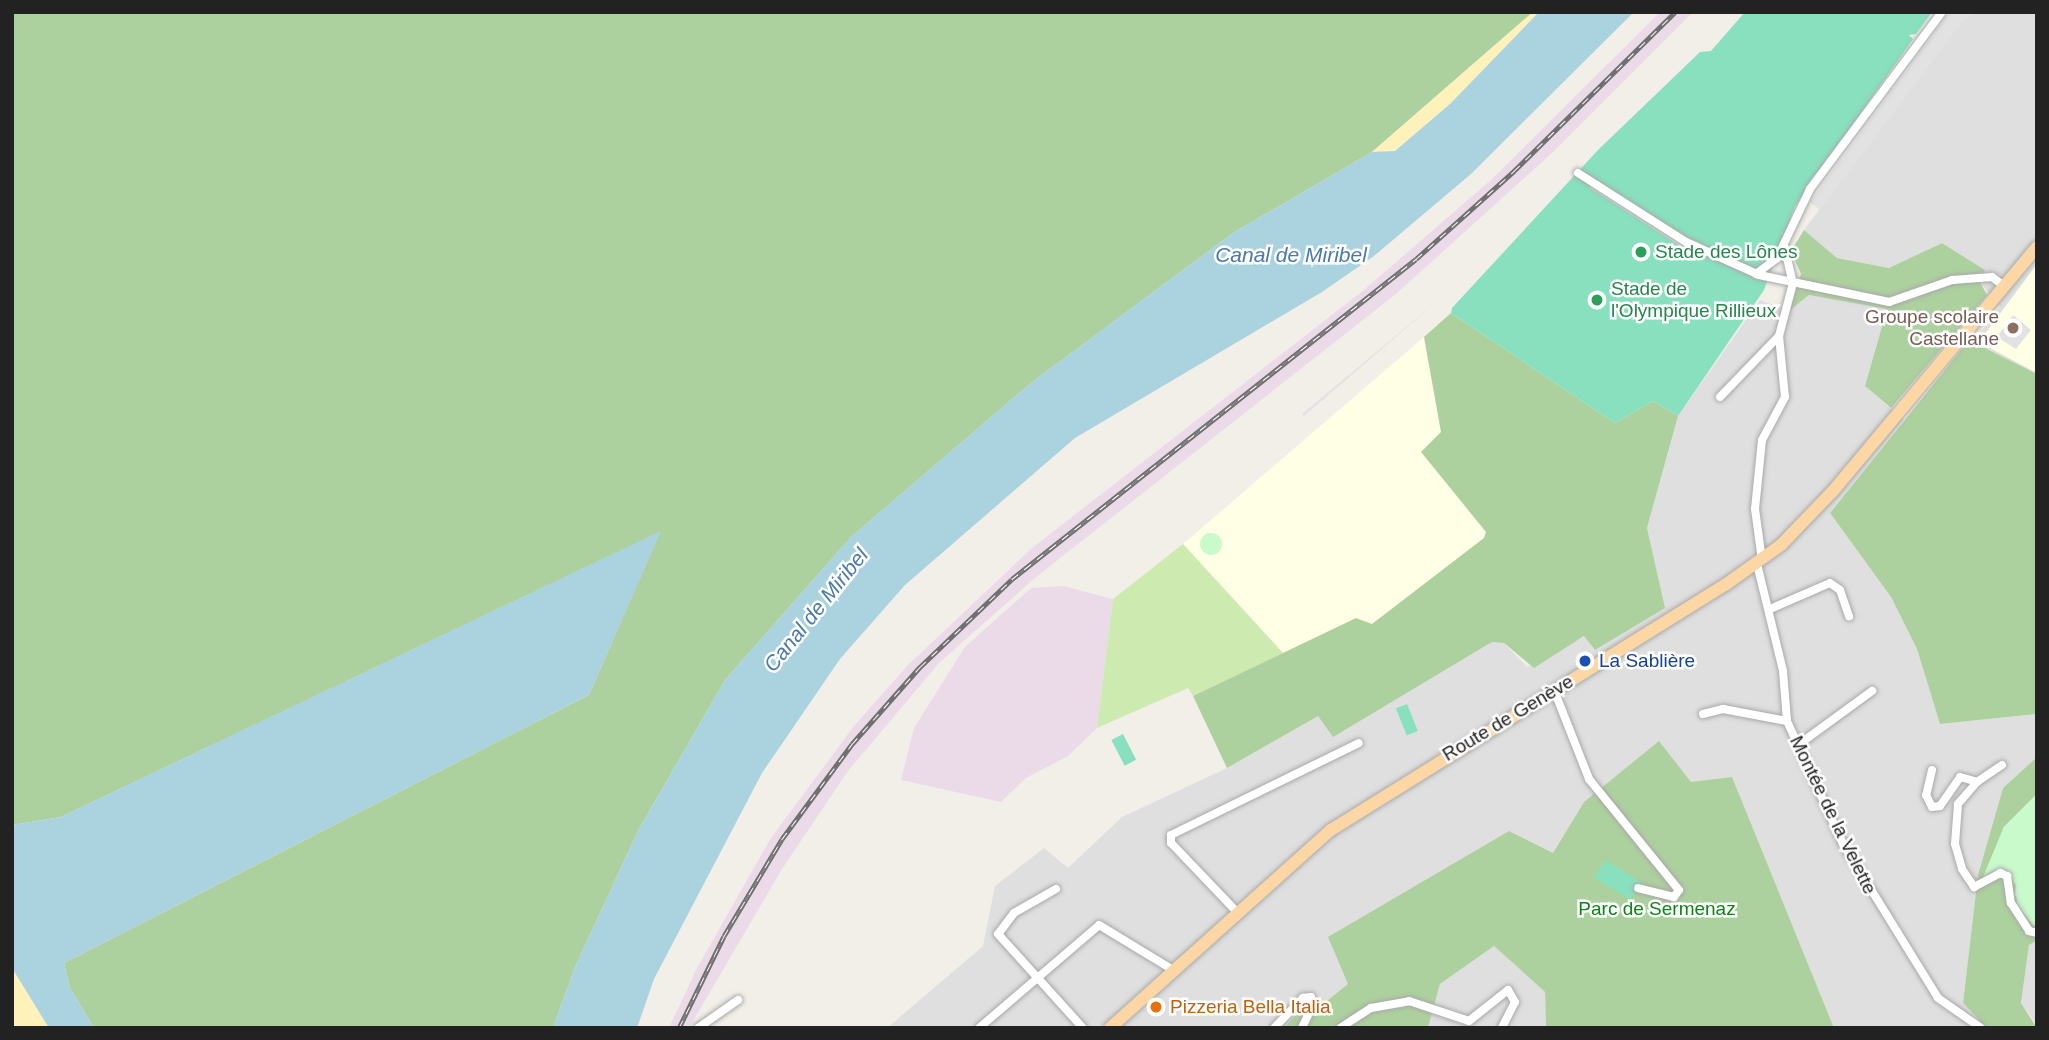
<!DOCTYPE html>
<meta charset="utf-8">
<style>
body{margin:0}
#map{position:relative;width:2049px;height:1040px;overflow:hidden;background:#f2efe9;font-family:Arial,sans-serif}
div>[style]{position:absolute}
.residential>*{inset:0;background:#e0dfdf}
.industrial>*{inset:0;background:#ebdbe8}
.education>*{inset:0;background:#ffffe5}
.grass>*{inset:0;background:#cdebb0}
.forest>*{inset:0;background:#add19e}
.sand>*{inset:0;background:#fff1ba}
.park>*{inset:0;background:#c8facc}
.round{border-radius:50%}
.pitch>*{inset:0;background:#88e0be;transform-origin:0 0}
.parking>*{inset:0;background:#e2e2e2}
.water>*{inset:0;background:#aad3df}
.roads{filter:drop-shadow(0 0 2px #a9a9a9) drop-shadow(0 0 2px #a9a9a9)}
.minor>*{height:8px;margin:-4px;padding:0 4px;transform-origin:4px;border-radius:4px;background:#fff}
.primary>*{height:12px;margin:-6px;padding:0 6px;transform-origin:6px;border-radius:6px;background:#fcd6a4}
.rail>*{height:5px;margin-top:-2.5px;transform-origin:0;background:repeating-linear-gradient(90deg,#fff 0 8px,#707070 0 16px);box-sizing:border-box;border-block:2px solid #707070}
.dots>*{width:19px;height:19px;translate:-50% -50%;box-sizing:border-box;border:4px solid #fff;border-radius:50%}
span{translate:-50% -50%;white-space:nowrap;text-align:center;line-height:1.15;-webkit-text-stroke:5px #fff;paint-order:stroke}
.leisure-label{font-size:19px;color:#27864d}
.left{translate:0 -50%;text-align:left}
.education-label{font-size:19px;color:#785e54}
.right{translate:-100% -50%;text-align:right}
.transit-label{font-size:19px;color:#164399}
.street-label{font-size:19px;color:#222}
.park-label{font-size:19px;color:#0c8416}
.food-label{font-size:19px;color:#c56008}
.water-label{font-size:21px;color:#4a7aab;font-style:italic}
.frame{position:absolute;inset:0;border:14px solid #222;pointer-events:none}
</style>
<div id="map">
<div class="residential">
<div style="clip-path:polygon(1974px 12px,2037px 12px,2037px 374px,1973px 342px,2000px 307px,1980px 282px,1985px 270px,1942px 243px,1890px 268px,1837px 258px,1804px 230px,1962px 21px)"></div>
<div style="clip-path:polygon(1809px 295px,1887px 309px,1865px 386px,1904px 420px,1830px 513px,1891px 597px,1917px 649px,1940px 724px,2037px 714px,2037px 757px,2003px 788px,1978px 875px,1963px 1003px,1987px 1028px,1834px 1028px,1732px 778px,1584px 802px,1553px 853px,1329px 937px,1349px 984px,1328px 1000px,1301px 1009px,1284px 1028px,887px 1028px,983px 946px,995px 886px,1044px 848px,1068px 868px,1122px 817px,1227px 768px,1319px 715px,1333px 736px,1492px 642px,1504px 643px,1527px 667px,1585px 636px,1594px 650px,1664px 608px,1647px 528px,1678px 416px,1760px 300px,1789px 311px)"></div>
<div style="clip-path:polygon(2037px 940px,2037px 1025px,2021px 1003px,2029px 944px)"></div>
<div style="clip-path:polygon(1494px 946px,1545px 992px,1546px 1028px,1428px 1028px,1440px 984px)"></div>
</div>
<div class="industrial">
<div style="clip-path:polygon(1660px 12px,1693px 12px,1552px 153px,1396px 294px,1036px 577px,939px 663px,848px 771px,782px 869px,689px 1028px,669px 1028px,697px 968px,771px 838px,854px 726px,908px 665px,1032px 548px,1364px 290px,1492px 179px)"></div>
<div style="clip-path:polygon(1063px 586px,1113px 599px,1097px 728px,1068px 756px,1026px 778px,1001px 802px,901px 780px,914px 728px,965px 647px,1031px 588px)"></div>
</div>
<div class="education">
<div style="clip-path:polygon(2037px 264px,2037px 373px,1979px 342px)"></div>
<div style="clip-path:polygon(1424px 337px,1441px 432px,1486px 532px,1484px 538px,1372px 624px,1356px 619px,1283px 653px,1183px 544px)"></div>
</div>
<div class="grass">
<div style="clip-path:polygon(1183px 544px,1283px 653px,1193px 696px,1188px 688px,1097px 728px,1113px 599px)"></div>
</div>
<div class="forest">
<div style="clip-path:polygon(12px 12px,1533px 12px,1372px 152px,1233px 233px,1031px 383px,851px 537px,725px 680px,638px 831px,575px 967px,553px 1028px,94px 1028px,70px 988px,64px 963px,589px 695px,660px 532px,61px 817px,12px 825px)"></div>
<div style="clip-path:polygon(1804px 230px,1837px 258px,1889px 268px,1942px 243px,1985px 270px,1980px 282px,1987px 295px,1891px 408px,1865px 386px,1887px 309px,1809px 295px,1789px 311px,1801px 274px,1791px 251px)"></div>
<div style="clip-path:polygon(1451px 313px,1615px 423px,1653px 401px,1678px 416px,1647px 528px,1665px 608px,1595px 650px,1584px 636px,1534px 668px,1504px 643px,1492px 642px,1333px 737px,1318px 716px,1227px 768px,1193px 696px,1356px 618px,1372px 624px,1484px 538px,1486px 532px,1421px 452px,1441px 432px,1424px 337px)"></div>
<div style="clip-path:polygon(1973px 342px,2037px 374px,2037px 714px,1940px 724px,1917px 649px,1891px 597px,1830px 513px,1966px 344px)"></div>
<div style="clip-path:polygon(1659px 741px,1691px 782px,1732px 777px,1834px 1028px,1546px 1028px,1545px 992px,1494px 946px,1440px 984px,1428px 1028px,1284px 1028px,1301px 1009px,1328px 1000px,1348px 984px,1328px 937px,1509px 831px,1553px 853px,1584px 802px)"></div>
<div style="clip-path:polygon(2037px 757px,2037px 794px,2004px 827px,1984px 876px,1996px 870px,2006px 871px,2016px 885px,2015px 895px,2037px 926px,2037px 940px,2029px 945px,2021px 1003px,2037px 1028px,1987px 1028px,1963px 1003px,1978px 875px,2003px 788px)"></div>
</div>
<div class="sand">
<div style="clip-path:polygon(1533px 12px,1539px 12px,1450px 104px,1395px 151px,1372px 152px)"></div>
<div style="clip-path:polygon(12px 968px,45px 1022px,49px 1028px,12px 1025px)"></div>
</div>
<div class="park">
<div class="round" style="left:1200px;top:533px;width:22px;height:22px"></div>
<div style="clip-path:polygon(2037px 794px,2037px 926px,2034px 926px,2017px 905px,2016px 885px,2006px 871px,1996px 870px,1983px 877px,2004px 827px)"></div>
</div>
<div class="pitch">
<div style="clip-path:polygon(1745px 12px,1932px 12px,1916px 34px,1909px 35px,1913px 39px,1795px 206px,1764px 290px,1678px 416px,1653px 401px,1615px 423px,1451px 313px,1452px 308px,1598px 150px,1700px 52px,1711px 51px)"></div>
<div style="left:1407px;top:704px;width:29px;height:12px;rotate:68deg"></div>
<div style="left:1123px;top:734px;width:29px;height:13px;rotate:63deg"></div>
<div style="left:1605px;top:860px;width:42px;height:21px;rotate:31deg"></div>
</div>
<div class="parking">
<div style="clip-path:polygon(1950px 12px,1974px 12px,1962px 21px,1820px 210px,1810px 202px)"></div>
<div style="clip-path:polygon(1592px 184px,1699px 252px,1697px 257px,1590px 188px)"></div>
<div style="clip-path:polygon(1440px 299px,1304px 416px,1302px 414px)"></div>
<div style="clip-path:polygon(2013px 315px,2031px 330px,2016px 349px,1997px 337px)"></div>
</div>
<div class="water">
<div style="clip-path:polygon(1539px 12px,1634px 12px,1471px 174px,1374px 256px,1322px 292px,1075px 438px,905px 585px,840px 659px,762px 773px,654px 979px,637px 1028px,553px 1028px,575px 967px,638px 831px,725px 680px,851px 537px,1031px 383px,1233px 233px,1372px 152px,1395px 151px,1450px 104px)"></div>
<div style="clip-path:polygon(661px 531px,589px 695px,64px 963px,70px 988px,94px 1028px,49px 1028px,12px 968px,12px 825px,61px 817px)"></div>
</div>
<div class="roads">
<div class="minor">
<div style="left:1578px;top:173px;width:128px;rotate:32.6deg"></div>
<div style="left:1686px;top:242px;width:80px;rotate:24.3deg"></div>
<div style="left:1759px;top:275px;width:133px;rotate:11.7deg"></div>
<div style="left:1889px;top:302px;width:67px;rotate:-19.2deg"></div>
<div style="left:1952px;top:280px;width:40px;rotate:-4.3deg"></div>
<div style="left:1992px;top:277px;width:15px;rotate:37deg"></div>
<div style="left:1784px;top:245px;width:39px;rotate:77deg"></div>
<div style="left:1756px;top:274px;width:26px;rotate:-37deg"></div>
<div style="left:1777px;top:258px;width:76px;rotate:-64.4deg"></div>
<div style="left:1810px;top:189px;width:221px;rotate:-53.3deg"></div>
<div style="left:1720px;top:397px;width:85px;rotate:-46deg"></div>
<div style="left:1762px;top:560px;width:51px;rotate:-97.8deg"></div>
<div style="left:1755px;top:509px;width:69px;rotate:-84.2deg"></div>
<div style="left:1762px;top:440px;width:49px;rotate:-61.9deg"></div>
<div style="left:1785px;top:397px;width:61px;rotate:-95.6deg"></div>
<div style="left:1779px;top:336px;width:55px;rotate:-75.2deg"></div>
<div style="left:1757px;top:564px;width:110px;rotate:76.3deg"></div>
<div style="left:1783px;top:671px;width:50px;rotate:85.4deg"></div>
<div style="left:1787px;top:721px;width:135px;rotate:65.5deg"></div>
<div style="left:1843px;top:844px;width:181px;rotate:58.3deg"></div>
<div style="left:1938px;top:998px;width:52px;rotate:34.9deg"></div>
<div style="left:1770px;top:609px;width:65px;rotate:-23.4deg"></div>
<div style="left:1830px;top:583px;width:12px;rotate:35deg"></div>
<div style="left:1840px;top:590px;width:28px;rotate:71deg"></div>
<div style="left:1554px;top:690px;width:96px;rotate:68.5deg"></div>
<div style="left:1589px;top:779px;width:143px;rotate:51deg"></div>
<div style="left:1679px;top:890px;width:9px;rotate:126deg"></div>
<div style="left:1674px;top:897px;width:37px;rotate:-166deg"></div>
<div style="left:1703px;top:714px;width:21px;rotate:-14deg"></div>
<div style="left:1723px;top:709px;width:65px;rotate:10.6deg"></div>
<div style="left:1798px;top:745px;width:92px;rotate:-36.1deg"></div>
<div style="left:2002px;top:765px;width:30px;rotate:146deg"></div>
<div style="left:1977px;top:782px;width:29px;rotate:131deg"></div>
<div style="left:1958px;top:804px;width:40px;rotate:94.3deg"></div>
<div style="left:1955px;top:844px;width:26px;rotate:74deg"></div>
<div style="left:1962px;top:869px;width:22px;rotate:56deg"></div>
<div style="left:1974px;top:887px;width:30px;rotate:-28deg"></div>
<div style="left:2000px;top:873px;width:8px;rotate:23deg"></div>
<div style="left:2007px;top:876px;width:27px;rotate:82deg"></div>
<div style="left:2011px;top:903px;width:33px;rotate:57deg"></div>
<div style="left:2029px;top:931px;width:8px;rotate:14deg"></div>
<div style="left:1932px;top:770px;width:26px;rotate:103deg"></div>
<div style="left:1926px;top:795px;width:13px;rotate:63deg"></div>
<div style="left:1932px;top:807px;width:8px;rotate:-7deg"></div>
<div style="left:1940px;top:806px;width:35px;rotate:-55deg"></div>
<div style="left:1960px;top:777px;width:18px;rotate:16deg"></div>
<div style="left:1056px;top:889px;width:48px;rotate:150.3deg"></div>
<div style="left:1014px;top:913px;width:26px;rotate:127deg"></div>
<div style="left:998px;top:934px;width:127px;rotate:47.9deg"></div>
<div style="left:1237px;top:912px;width:95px;rotate:-133.7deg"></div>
<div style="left:1171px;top:843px;width:8px;rotate:-90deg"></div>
<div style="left:1171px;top:835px;width:209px;rotate:-26.1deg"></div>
<div style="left:698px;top:1028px;width:49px;rotate:-35deg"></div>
<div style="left:979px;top:1028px;width:158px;rotate:-40.6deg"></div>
<div style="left:1099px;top:925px;width:87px;rotate:31.3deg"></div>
<div style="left:1274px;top:1028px;width:42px;rotate:-46deg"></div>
<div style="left:1303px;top:998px;width:8px;rotate:-7deg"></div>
<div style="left:1311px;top:997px;width:8px;rotate:76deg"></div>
<div style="left:1313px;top:1005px;width:25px;rotate:116deg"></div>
<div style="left:1340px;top:1028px;width:37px;rotate:-33deg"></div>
<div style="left:1371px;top:1008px;width:39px;rotate:-10deg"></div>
<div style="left:1409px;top:1001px;width:63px;rotate:18.4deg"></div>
<div style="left:1469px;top:1021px;width:50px;rotate:-38.5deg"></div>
<div style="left:1508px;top:990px;width:14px;rotate:60deg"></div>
<div style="left:1515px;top:1002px;width:29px;rotate:117deg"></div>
</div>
<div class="primary">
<div style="left:1110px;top:1028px;width:297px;rotate:-41.9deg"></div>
<div style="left:1331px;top:830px;width:464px;rotate:-31.9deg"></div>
<div style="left:1725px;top:585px;width:69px;rotate:-35.5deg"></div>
<div style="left:1781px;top:545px;width:75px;rotate:-46.1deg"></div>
<div style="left:1833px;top:491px;width:318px;rotate:-50.1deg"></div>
</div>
</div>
<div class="rail">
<div style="left:679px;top:1028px;width:102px;rotate:-63.9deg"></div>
<div style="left:724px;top:936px;width:113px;rotate:-59.1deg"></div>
<div style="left:782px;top:839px;width:118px;rotate:-53.6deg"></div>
<div style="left:852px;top:744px;width:103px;rotate:-48.6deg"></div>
<div style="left:920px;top:667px;width:127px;rotate:-43.7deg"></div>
<div style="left:1012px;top:579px;width:515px;rotate:-38.38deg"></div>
<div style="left:1416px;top:259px;width:132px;rotate:-41.9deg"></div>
<div style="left:1514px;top:171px;width:226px;rotate:-44.6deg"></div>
</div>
<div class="dots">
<div style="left:1641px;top:252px;background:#2e9e5b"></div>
<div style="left:1597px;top:300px;background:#2e9e5b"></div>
<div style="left:2013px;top:328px;background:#8d6e63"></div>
<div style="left:1585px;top:661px;background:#1a4fb4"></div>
<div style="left:1156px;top:1007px;background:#e8710a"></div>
</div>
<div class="leisure-label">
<span class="left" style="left:1655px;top:252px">Stade des Lônes</span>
<span class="left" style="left:1611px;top:300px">Stade de<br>l'Olympique Rillieux</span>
</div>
<div class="education-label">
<span class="right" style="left:1999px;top:328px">Groupe scolaire<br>Castellane</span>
</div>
<div class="transit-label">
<span class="left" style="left:1599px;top:661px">La Sablière</span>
</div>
<div class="street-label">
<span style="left:1508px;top:718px;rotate:-31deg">Route de Genève</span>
<span style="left:1833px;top:815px;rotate:64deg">Montée de la Velette</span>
</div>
<div class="park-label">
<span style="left:1657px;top:909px">Parc de Sermenaz</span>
</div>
<div class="food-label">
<span class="left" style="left:1170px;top:1007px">Pizzeria Bella Italia</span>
</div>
<div class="water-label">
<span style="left:1291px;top:255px">Canal de Miribel</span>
<span style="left:816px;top:610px;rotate:-51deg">Canal de Miribel</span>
</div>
<div class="frame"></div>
</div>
